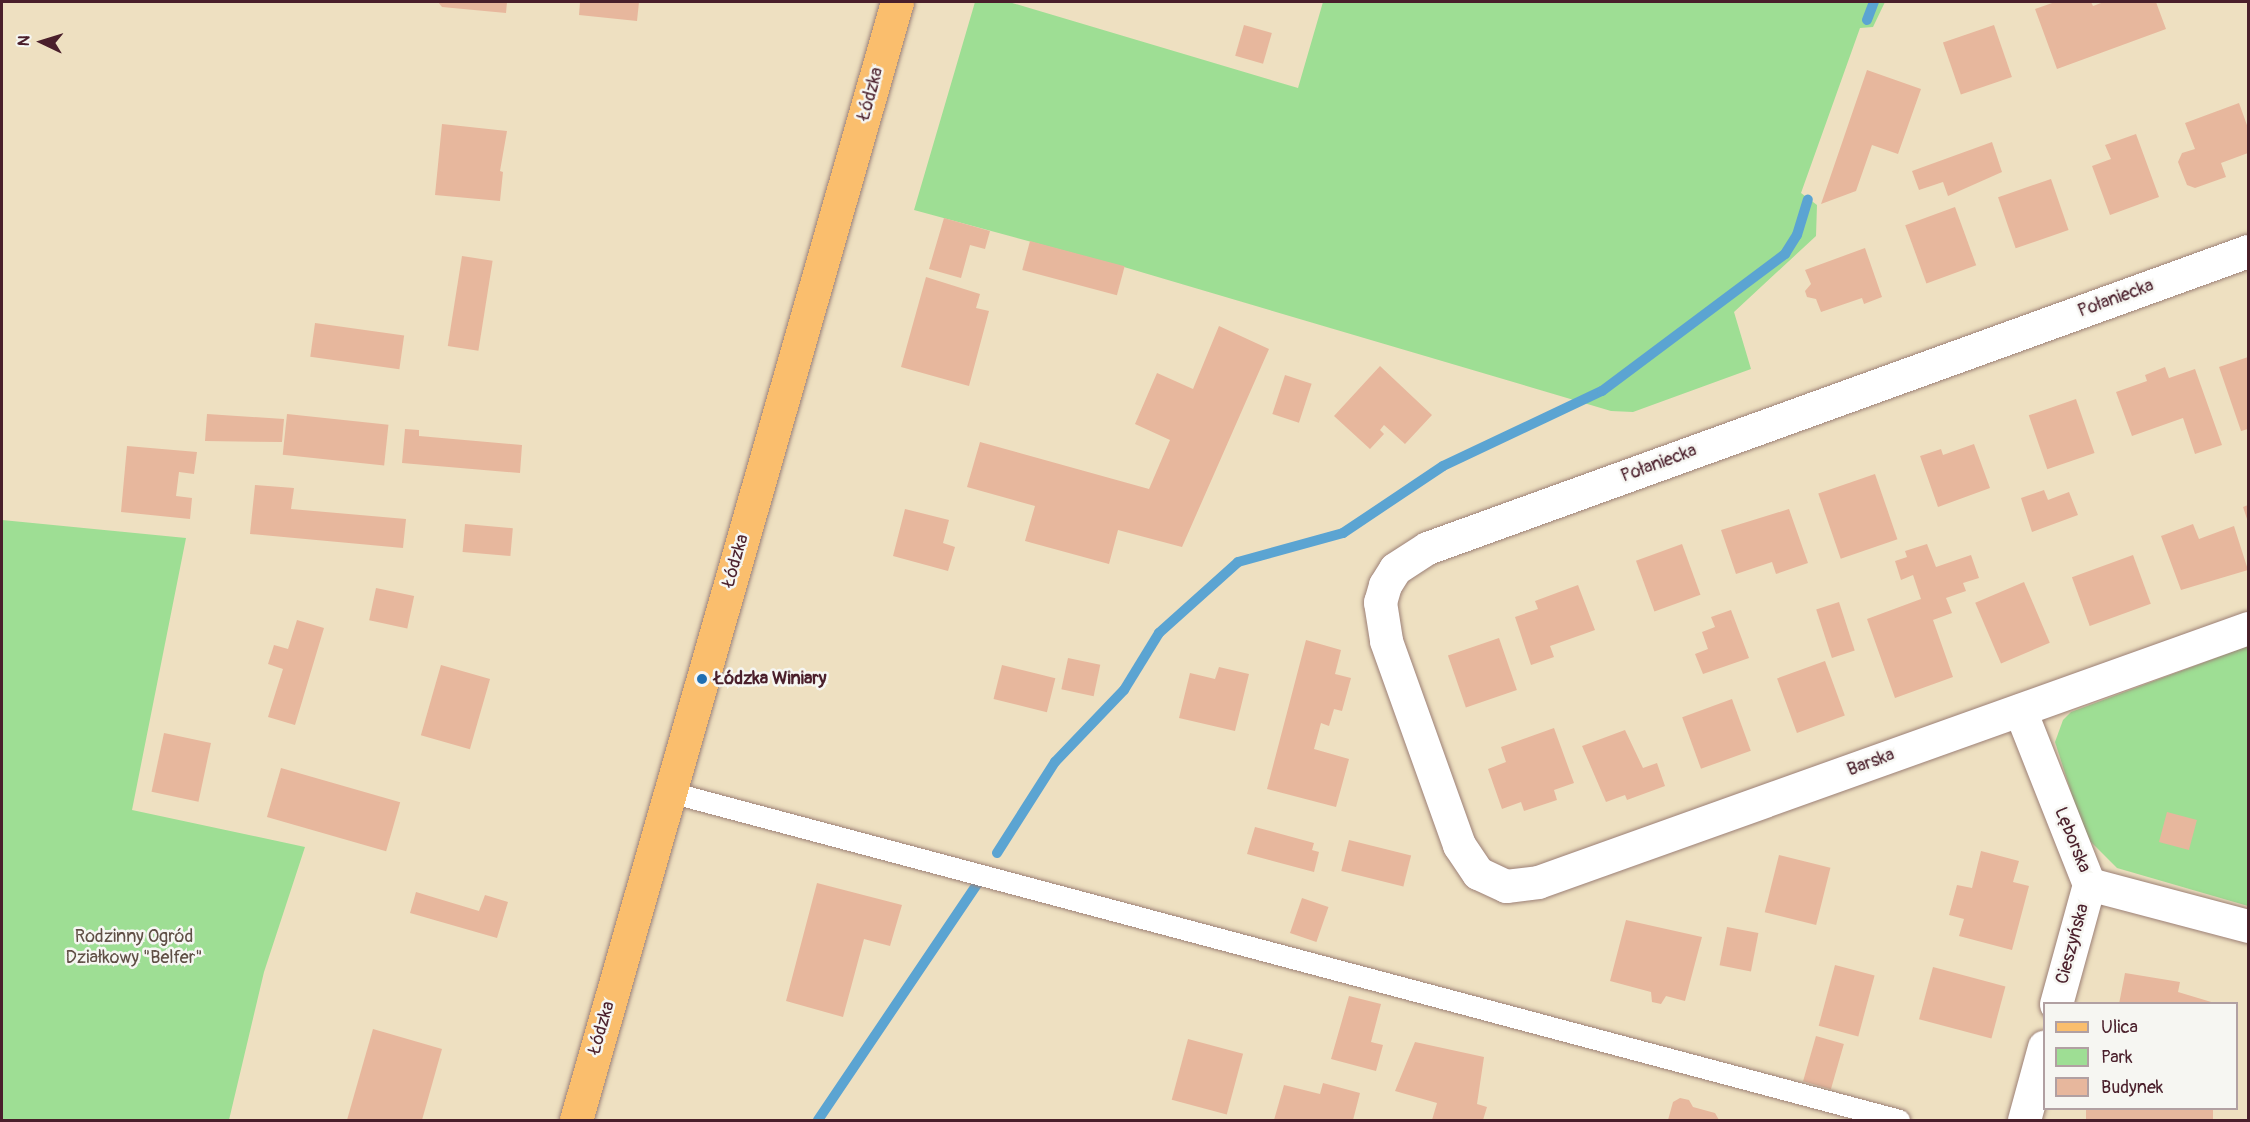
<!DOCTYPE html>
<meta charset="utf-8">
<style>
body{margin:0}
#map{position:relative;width:2250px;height:1122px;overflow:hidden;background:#eee0c1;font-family:Pangolin,sans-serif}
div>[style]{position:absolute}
.green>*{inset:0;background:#9ede94}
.stream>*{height:10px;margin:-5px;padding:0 5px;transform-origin:5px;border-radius:5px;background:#5ba4d2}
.building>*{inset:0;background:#e7b79d;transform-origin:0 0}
.roads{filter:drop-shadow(0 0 2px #9c8076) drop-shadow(0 0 2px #9c8076)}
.service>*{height:21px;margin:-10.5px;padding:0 10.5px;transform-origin:10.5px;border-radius:10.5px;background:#fff}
.minor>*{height:33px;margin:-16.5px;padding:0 16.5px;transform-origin:16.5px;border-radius:16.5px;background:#fff}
.primary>*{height:33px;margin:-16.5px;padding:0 16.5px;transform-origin:16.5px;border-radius:16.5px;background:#fabe6d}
.dots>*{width:16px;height:16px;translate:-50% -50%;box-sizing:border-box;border:3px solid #f6f6f2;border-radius:50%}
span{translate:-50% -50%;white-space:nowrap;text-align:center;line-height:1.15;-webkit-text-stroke:5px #f6f6f2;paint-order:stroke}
.street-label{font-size:18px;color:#4a1f2b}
.poi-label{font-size:18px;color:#4a1f2b;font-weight:700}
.left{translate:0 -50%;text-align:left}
.park-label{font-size:18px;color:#5f4f45}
.frame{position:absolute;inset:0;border:3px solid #4a1f2b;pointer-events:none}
.legend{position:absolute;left:2043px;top:1002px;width:195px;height:108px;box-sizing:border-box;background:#f6f6f2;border:2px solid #b1a0a2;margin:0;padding:8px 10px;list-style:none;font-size:18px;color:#4a1f2b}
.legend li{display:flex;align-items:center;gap:12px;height:30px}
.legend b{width:30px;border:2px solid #b1a0a2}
.north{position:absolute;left:12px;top:12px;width:60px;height:60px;-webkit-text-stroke:4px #f6f6f2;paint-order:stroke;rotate:274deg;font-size:16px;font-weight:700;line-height:24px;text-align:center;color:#4a1f2b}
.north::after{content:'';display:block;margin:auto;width:21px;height:27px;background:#4a1f2b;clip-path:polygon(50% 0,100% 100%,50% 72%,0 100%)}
</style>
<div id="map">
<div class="green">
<div style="clip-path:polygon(975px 2px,1009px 2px,1298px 88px,1323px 2px,1885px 2px,1873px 27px,1860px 28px,1801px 193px,1817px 205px,1816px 236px,1734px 312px,1751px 369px,1633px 412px,1611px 411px,1124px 267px,914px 210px)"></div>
<div style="clip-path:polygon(2px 520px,186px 538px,132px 810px,305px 847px,264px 972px,229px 1120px,2px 1120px)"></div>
<div style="clip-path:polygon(2248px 646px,2248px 906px,2117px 868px,2090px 841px,2081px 823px,2055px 742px,2063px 720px,2071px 712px)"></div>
</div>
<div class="stream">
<div style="left:1867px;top:20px;width:19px;rotate:-69deg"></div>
<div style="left:997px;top:853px;width:108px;rotate:-57.5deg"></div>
<div style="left:1055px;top:762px;width:100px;rotate:-46.2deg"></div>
<div style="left:1124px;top:690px;width:67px;rotate:-58.4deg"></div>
<div style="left:1159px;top:633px;width:106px;rotate:-41.9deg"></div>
<div style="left:1238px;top:562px;width:109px;rotate:-15.4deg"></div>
<div style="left:1343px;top:533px;width:120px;rotate:-33.8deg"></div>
<div style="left:1443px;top:466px;width:176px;rotate:-25.3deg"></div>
<div style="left:1602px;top:391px;width:229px;rotate:-36.8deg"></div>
<div style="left:1785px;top:254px;width:22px;rotate:-58deg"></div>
<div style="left:1797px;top:235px;width:37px;rotate:-73deg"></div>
<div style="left:818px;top:1120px;width:286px;rotate:-56deg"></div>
</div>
<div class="building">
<div style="clip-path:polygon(438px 2px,507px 2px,506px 13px,442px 7px)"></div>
<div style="clip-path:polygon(580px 2px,639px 2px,637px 21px,579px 15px)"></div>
<div style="clip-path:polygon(2055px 2px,2091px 2px,2093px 6px,2104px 2px,2156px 2px,2166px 29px,2057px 69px,2035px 9px)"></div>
<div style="left:1244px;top:25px;width:29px;height:32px;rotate:16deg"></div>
<div style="left:1994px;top:25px;width:55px;height:54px;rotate:71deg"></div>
<div style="clip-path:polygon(1867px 70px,1921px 89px,1898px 154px,1872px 145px,1856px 191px,1821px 204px)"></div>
<div style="clip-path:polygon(2239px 103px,2248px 128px,2248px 153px,2221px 163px,2226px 177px,2195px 188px,2187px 185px,2178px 162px,2182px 153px,2195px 149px,2185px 123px)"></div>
<div style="clip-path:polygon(442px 124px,507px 131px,500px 171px,503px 172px,500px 201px,435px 195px)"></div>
<div style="clip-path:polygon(2136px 134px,2159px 197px,2110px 215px,2092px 166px,2111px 159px,2105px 145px)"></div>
<div style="clip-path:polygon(1992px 142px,2002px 172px,1948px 196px,1943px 182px,1919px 190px,1912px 171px)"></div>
<div style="left:2051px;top:179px;width:54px;height:56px;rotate:71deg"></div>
<div style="left:1955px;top:207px;width:62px;height:53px;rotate:70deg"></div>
<div style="clip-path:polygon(944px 218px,990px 231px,985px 249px,970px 245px,961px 278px,929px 269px)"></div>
<div style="left:1030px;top:241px;width:98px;height:30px;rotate:15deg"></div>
<div style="clip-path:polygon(1865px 248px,1882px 297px,1864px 304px,1862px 298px,1821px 312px,1816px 299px,1807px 297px,1805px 291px,1811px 284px,1805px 270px)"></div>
<div style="left:462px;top:256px;width:31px;height:91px;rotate:9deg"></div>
<div style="clip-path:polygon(926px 277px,980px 294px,976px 308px,989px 311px,969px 386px,901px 367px)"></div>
<div style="left:315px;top:323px;width:90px;height:34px;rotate:8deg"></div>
<div style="clip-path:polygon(1219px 326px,1269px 349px,1182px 547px,1118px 530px,1109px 564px,1025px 541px,1035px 506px,967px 487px,980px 442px,1149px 489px,1170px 440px,1135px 424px,1157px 373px,1193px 389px)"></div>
<div style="clip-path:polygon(2248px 357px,2248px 429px,2241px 431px,2219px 367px)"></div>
<div style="clip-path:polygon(1380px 366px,1432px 415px,1405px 444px,1384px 425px,1380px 430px,1384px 434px,1370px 449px,1334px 416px)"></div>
<div style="clip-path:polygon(2165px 367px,2169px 378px,2195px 369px,2222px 445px,2195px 454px,2183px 418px,2132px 436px,2116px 392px,2147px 381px,2145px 375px)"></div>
<div style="left:1285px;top:375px;width:28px;height:41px;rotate:18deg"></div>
<div style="left:2076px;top:399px;width:57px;height:50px;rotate:71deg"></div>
<div style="clip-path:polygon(207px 414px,284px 419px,282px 442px,205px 441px)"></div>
<div style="left:287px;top:414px;width:102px;height:41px;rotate:6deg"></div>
<div style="clip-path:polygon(405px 429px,419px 430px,419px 436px,522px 445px,520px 473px,402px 463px)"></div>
<div style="clip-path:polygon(1974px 444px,1990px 488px,1938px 507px,1920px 456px,1941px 449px,1943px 455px)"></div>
<div style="clip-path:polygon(127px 446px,197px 452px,194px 474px,179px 472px,176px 496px,192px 498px,190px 519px,121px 512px)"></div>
<div style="left:1875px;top:474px;width:69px;height:60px;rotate:71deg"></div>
<div style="clip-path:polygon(255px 485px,294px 488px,291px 509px,406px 519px,403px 548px,250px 534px)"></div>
<div style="clip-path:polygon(2044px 490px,2048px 500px,2069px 492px,2078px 515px,2032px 532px,2021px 498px)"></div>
<div style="clip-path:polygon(2248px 505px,2248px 522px,2243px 507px)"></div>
<div style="clip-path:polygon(905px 509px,949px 520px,943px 543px,955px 547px,948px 571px,893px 556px)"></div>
<div style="clip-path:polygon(1789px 509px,1808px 563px,1776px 574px,1772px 562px,1736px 574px,1721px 530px)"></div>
<div style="left:465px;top:524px;width:48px;height:28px;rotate:5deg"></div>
<div style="clip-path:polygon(2193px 524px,2199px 539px,2234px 526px,2248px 570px,2181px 590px,2161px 536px)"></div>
<div style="left:1682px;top:544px;width:54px;height:49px;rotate:70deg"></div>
<div style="clip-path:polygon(1927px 544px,1936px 567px,1971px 555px,1979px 578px,1963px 583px,1966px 591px,1946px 598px,1952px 613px,1933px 620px,1953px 677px,1895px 698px,1867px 619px,1921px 599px,1913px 575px,1901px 580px,1895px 561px,1907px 557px,1905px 551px)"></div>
<div style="left:2133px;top:555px;width:52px;height:65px;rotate:70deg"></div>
<div style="left:2024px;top:582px;width:66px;height:53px;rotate:67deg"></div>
<div style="clip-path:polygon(1578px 585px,1595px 630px,1550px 646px,1554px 657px,1531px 665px,1515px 617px,1538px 609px,1535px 601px)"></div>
<div style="left:376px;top:588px;width:39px;height:33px;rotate:12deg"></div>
<div style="left:1839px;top:602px;width:51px;height:24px;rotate:72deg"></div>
<div style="clip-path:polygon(1731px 610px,1749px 658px,1703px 674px,1695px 654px,1708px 649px,1702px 632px,1715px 627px,1711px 617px)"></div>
<div style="clip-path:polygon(297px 620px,324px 628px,295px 725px,268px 717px,283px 669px,268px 664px,274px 645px,288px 649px)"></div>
<div style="left:1499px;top:638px;width:55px;height:54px;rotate:71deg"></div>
<div style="clip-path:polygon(1306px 640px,1341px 650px,1335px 674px,1351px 678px,1342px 711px,1334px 709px,1329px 726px,1321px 723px,1314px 749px,1349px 759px,1336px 807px,1267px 789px)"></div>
<div style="left:1068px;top:658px;width:33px;height:32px;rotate:12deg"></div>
<div style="left:1825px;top:661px;width:58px;height:51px;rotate:70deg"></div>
<div style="left:441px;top:665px;width:51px;height:73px;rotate:16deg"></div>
<div style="left:1002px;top:665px;width:55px;height:35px;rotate:14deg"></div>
<div style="clip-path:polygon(1219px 667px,1249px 674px,1235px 731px,1179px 718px,1190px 673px,1215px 679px)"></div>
<div style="left:1732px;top:699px;width:55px;height:53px;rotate:70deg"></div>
<div style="clip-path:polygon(1554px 728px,1574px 783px,1554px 790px,1557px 800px,1524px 811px,1521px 802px,1502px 809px,1488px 769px,1506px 762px,1501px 747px)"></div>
<div style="clip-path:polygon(1625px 730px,1643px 768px,1657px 763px,1665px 786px,1627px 800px,1625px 795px,1606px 802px,1582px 746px)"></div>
<div style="left:164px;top:733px;width:48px;height:60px;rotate:12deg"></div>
<div style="left:281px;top:768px;width:124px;height:51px;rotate:16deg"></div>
<div style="left:2167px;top:812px;width:31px;height:31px;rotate:15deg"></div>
<div style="clip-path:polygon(1255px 827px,1314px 843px,1312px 850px,1319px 852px,1314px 872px,1247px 854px)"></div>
<div style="left:1349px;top:840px;width:64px;height:32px;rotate:14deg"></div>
<div style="clip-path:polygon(1981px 851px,2019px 861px,2013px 882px,2029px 886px,2012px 950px,1959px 936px,1964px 919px,1949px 915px,1957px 885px,1972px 888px)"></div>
<div style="left:1779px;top:855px;width:53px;height:59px;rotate:14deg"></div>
<div style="clip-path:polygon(817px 883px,902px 905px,890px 946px,864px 939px,843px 1017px,786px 1001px)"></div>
<div style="clip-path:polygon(416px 892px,479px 911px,485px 895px,508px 902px,497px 938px,410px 913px)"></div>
<div style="left:1302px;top:898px;width:28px;height:37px;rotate:19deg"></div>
<div style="clip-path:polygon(1626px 920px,1702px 937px,1685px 1001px,1666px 996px,1661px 1004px,1652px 1002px,1651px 992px,1610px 981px)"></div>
<div style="left:1727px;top:927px;width:32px;height:39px;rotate:11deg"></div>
<div style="left:1835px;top:965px;width:41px;height:63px;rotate:15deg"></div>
<div style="left:1933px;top:967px;width:75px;height:54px;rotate:15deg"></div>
<div style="clip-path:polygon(2125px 973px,2180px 982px,2178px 992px,2218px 1004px,2119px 1004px)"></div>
<div style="clip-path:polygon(1349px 996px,1381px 1004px,1371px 1042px,1383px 1045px,1376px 1071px,1331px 1059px)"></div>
<div style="clip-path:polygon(373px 1029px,442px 1049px,422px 1120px,347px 1120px)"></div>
<div style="left:1816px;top:1036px;width:29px;height:47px;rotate:16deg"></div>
<div style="left:1188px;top:1039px;width:57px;height:63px;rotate:15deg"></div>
<div style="clip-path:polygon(1415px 1042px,1484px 1057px,1477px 1104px,1487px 1107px,1483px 1120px,1432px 1120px,1437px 1103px,1395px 1091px)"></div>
<div style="clip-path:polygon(1323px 1083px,1360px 1093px,1353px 1120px,1274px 1120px,1284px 1085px,1320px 1094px)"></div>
<div style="clip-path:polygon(1680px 1098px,1689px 1100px,1693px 1107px,1715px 1113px,1719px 1120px,1668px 1120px,1673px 1102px)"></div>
<div style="left:2086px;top:1108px;width:127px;height:12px"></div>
</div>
<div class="roads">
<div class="service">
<div style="left:670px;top:792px;width:1272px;rotate:14.94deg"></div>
</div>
<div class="minor">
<div style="left:2248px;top:251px;width:873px;rotate:160.11deg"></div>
<div style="left:1427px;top:548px;width:38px;rotate:147deg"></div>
<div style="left:1395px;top:569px;width:19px;rotate:122deg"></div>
<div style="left:1385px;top:585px;width:18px;rotate:106deg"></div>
<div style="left:1380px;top:602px;width:39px;rotate:81deg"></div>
<div style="left:1386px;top:641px;width:217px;rotate:70.3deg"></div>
<div style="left:1459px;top:845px;width:34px;rotate:56deg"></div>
<div style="left:1478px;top:873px;width:31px;rotate:25deg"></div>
<div style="left:1506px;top:886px;width:32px;rotate:-7deg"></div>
<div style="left:1538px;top:882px;width:754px;rotate:-19.68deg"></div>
<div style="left:2020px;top:710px;width:187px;rotate:68.4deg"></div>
<div style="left:2089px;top:884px;width:164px;rotate:14.8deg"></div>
<div style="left:2056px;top:1004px;width:124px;rotate:-74.6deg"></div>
<div style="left:2024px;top:1120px;width:76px;rotate:-74.7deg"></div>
</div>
<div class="primary">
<div style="left:576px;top:1120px;width:1163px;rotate:-73.98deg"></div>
</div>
</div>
<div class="dots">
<div style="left:702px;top:679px;background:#1f6fb2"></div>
</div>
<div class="street-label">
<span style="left:871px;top:94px;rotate:-74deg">Łódzka</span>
<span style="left:2116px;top:299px;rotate:-20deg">Połaniecka</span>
<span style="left:1659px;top:464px;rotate:-20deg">Połaniecka</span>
<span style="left:736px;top:561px;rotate:-74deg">Łódzka</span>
<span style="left:1871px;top:763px;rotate:-20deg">Barska</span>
<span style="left:2072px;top:840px;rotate:68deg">Lęborska</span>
<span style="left:2073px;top:944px;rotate:-75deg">Cieszyńska</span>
<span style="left:602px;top:1028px;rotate:-74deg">Łódzka</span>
</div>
<div class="poi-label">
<span class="left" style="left:714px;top:679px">Łódzka Winiary</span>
</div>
<div class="park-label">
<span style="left:134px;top:948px">Rodzinny Ogród<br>Działkowy "Belfer"</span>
</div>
<div class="frame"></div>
<ul class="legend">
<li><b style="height:8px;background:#fabe6d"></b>Ulica</li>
<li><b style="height:16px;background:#9ede94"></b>Park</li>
<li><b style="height:16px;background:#e7b79d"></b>Budynek</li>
</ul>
<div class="north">N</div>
</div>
